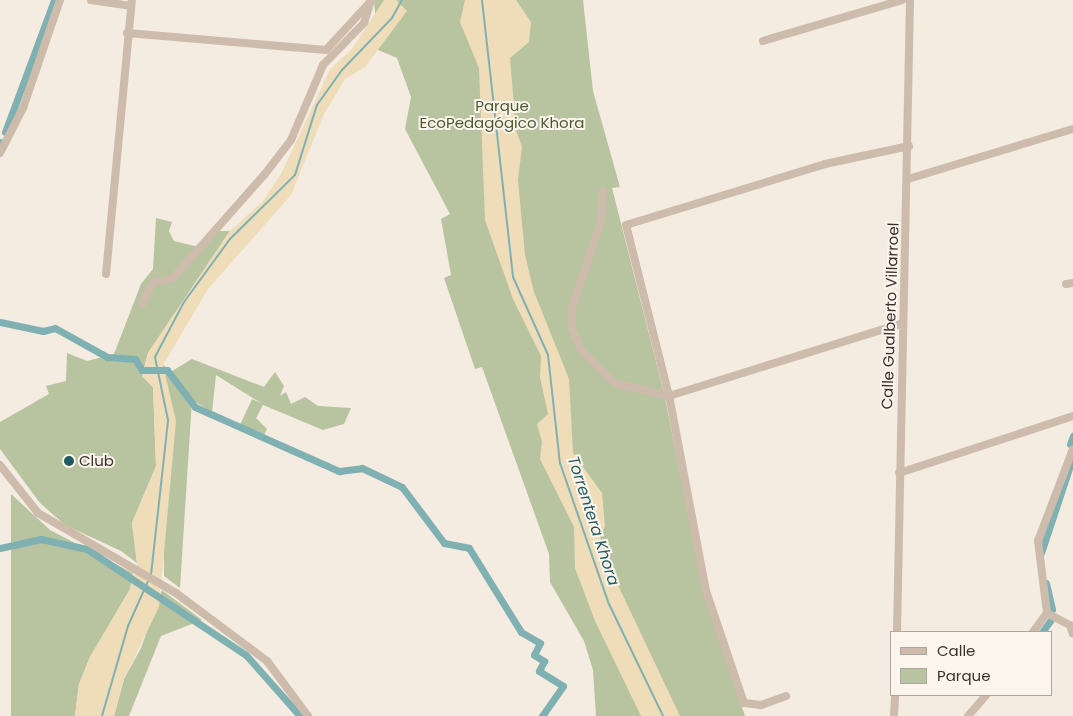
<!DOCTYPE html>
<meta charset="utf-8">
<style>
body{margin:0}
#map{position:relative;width:1073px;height:716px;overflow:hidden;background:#f4ebe1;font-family:Poppins,sans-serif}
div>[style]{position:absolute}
.green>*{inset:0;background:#b8c4a0}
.sand>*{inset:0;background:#efdcb8}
.stream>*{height:2px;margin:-1px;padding:0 1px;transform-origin:1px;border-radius:1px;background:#7fb0b2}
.canal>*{height:7px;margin:-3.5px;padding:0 3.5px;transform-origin:3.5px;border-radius:3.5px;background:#7fb0b2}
.minor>*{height:8px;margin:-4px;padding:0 4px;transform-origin:4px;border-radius:4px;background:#cdbbac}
.dots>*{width:14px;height:14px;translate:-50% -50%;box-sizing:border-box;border:2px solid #fbf5ee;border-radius:50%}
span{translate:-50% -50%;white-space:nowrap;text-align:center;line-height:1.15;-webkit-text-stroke:4px #fbf5ee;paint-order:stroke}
.park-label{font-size:15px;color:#4a5a2e}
.street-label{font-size:15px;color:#3b302b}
.poi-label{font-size:15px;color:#3b302b}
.left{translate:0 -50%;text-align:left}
.water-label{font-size:16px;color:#1f5a5e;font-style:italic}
.legend{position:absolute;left:890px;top:631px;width:162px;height:65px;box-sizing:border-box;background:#fbf5ee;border:1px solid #aea6a0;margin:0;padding:6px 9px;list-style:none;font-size:15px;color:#3b302b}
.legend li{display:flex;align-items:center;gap:10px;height:25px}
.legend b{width:25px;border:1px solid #aea6a0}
</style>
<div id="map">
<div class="green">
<div style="clip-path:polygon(374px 0,583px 0,593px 91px,620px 187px,612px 188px,664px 393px,704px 592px,745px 716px,596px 716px,593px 670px,584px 641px,550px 582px,549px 554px,482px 367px,475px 369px,444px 278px,451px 275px,441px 219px,450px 214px,405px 129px,411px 97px,397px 58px,378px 50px)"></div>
<div style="clip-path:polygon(156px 218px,172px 222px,169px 231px,174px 241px,203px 248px,217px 231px,230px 231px,148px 353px,142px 376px,153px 387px,156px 466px,132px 523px,137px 563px,121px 551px,65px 525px,40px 503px,0 449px,0 422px,49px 394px,46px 386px,66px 381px,67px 353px,87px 361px,114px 354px,141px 284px,153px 269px)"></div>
<div style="clip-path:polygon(192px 359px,264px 387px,275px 372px,284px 386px,280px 396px,286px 392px,291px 404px,305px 397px,318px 406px,351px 408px,344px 424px,323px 430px,263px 405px,256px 418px,267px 429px,264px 435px,240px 425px,252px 399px,261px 403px,216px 375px,212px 412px,192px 400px,180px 588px,164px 576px,163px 365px,172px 371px)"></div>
<div style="clip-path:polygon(11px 494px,50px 530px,133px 573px,130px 589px,90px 657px,79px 684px,75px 716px,11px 716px)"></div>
<div style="clip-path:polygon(162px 590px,202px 620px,161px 636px,129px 716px,114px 716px,124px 679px,141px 648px)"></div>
</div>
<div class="sand">
<div style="clip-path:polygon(384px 0,396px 0,407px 11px,365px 67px,345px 79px,324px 114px,291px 195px,208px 289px,163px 365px,176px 421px,159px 607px,124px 679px,114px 716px,75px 716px,79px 684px,90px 657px,130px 589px,137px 563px,132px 523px,156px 466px,153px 387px,142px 376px,148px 353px,230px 231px,262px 202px,281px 174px,330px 69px,352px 49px)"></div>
<div style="clip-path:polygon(465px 0,516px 0,531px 22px,529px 42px,510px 58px,516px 130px,522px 147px,518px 180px,525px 255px,534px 292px,569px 379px,573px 453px,602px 493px,605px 526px,600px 537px,607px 562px,680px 716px,641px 716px,595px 621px,575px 568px,574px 527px,540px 459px,542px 442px,537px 424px,548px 414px,540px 377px,541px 356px,513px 299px,485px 220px,479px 68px,460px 22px)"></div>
</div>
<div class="stream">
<div style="left:482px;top:0;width:279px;rotate:83.6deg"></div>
<div style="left:513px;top:277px;width:85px;rotate:65.8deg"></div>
<div style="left:548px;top:355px;width:109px;rotate:83.7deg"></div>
<div style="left:560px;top:463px;width:147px;rotate:70.9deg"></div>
<div style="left:608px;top:602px;width:127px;rotate:64.2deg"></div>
<div style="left:151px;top:575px;width:156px;rotate:-83.7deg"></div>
<div style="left:168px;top:420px;width:64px;rotate:-101.7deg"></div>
<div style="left:155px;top:357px;width:62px;rotate:-62.2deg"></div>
<div style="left:184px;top:302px;width:78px;rotate:-53.9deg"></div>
<div style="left:230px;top:239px;width:91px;rotate:-44.6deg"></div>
<div style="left:295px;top:175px;width:73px;rotate:-72.6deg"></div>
<div style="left:317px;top:105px;width:43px;rotate:-54.5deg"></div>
<div style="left:342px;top:70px;width:72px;rotate:-46.1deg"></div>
<div style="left:392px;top:18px;width:21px;rotate:-61deg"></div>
<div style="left:102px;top:716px;width:94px;rotate:-73.9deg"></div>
<div style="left:128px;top:626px;width:51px;rotate:-65.9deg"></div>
</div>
<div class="canal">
<div style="left:5px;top:132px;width:141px;rotate:-69.6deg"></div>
<div style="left:0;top:143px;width:1px;rotate:-90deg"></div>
<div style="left:0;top:322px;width:44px;rotate:11.8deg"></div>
<div style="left:43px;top:331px;width:12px;rotate:-14deg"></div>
<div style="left:55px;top:328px;width:60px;rotate:29.1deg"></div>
<div style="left:107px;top:357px;width:28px;rotate:4deg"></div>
<div style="left:135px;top:359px;width:13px;rotate:58deg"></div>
<div style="left:142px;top:370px;width:25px"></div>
<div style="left:167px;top:370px;width:46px;rotate:52.9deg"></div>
<div style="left:195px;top:407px;width:158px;rotate:24deg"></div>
<div style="left:339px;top:471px;width:23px;rotate:-7deg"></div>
<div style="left:362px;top:468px;width:44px;rotate:25.4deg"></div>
<div style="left:402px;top:487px;width:70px;rotate:53.1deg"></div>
<div style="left:444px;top:543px;width:25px;rotate:11deg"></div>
<div style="left:469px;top:548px;width:99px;rotate:58.2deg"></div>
<div style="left:521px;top:632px;width:22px;rotate:30deg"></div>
<div style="left:540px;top:643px;width:13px;rotate:117deg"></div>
<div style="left:534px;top:655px;width:12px;rotate:31deg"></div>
<div style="left:544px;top:661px;width:11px;rotate:117deg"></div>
<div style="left:539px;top:671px;width:28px;rotate:32deg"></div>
<div style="left:563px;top:686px;width:37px;rotate:125deg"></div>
<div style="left:1070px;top:444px;width:9px;rotate:-69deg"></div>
<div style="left:0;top:548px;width:42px;rotate:-12.4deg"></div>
<div style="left:41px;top:539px;width:47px;rotate:12.3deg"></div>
<div style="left:87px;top:549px;width:191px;rotate:33.7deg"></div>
<div style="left:246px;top:655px;width:81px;rotate:48.5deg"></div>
<div style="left:1041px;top:553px;width:99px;rotate:-71.7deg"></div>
<div style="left:1046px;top:583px;width:27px;rotate:77deg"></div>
<div style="left:1042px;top:632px;width:14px;rotate:-54deg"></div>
</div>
<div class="minor">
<div style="left:91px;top:0;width:40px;rotate:8.5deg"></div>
<div style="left:127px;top:33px;width:200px;rotate:4.9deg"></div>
<div style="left:326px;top:50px;width:67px;rotate:-47.4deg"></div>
<div style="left:763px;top:41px;width:145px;rotate:-16.4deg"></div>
<div style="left:0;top:153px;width:51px;rotate:-62.9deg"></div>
<div style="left:23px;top:108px;width:114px;rotate:-71.1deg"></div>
<div style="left:908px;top:179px;width:172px;rotate:-16.9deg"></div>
<div style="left:603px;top:191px;width:31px;rotate:94deg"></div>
<div style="left:601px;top:222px;width:91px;rotate:108.6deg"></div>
<div style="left:572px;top:308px;width:21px;rotate:90deg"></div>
<div style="left:572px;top:329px;width:23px;rotate:67deg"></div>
<div style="left:581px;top:350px;width:47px;rotate:45deg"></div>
<div style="left:614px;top:383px;width:57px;rotate:13.3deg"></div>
<div style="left:669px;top:396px;width:245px;rotate:-17.3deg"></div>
<div style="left:106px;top:274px;width:275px;rotate:-84.6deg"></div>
<div style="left:1066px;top:284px;width:7px;rotate:-8deg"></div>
<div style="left:143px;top:303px;width:23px;rotate:-65deg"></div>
<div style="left:153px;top:282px;width:19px;rotate:-9deg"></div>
<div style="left:172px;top:279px;width:140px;rotate:-48.5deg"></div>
<div style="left:265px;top:174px;width:43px;rotate:-52.6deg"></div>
<div style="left:291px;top:140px;width:82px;rotate:-66.9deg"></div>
<div style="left:323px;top:65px;width:59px;rotate:-45.7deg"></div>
<div style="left:364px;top:23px;width:24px;rotate:-73deg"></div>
<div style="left:0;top:465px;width:61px;rotate:51.6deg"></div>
<div style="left:38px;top:513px;width:160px;rotate:30.1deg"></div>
<div style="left:176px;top:593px;width:114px;rotate:36.8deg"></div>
<div style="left:267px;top:661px;width:69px;rotate:53.3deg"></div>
<div style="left:899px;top:473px;width:183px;rotate:-18.1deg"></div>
<div style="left:1047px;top:613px;width:26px;rotate:28deg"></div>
<div style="left:1070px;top:625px;width:9px;rotate:72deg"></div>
<div style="left:897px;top:632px;width:632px;rotate:-88.82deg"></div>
<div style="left:1033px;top:632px;width:24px;rotate:-54deg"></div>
<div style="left:1047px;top:613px;width:73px;rotate:-97.1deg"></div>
<div style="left:1038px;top:541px;width:98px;rotate:-69.2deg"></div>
<div style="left:786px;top:696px;width:27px;rotate:160deg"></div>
<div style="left:761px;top:705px;width:17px;rotate:-173deg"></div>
<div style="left:744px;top:703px;width:118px;rotate:-108.7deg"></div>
<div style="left:706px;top:591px;width:198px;rotate:-100.7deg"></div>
<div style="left:669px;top:396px;width:176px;rotate:-104.1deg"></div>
<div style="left:626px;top:225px;width:208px;rotate:-17deg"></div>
<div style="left:825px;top:164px;width:86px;rotate:-12.1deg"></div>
<div style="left:894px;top:716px;width:21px;rotate:-87deg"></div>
<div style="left:968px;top:716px;width:28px;rotate:-49deg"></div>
</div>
<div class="dots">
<div style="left:69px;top:461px;background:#1f5a5e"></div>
</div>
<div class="park-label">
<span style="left:502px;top:114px">Parque<br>EcoPedagógico Khora</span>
</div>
<div class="street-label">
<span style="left:890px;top:316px;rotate:-88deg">Calle Gualberto Villarroel</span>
</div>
<div class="poi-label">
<span class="left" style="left:79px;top:461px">Club</span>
</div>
<div class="water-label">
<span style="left:593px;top:521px;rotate:72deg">Torrentera Khora</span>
</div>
<ul class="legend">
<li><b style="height:6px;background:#cdbbac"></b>Calle</li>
<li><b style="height:14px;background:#b8c4a0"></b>Parque</li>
</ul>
</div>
